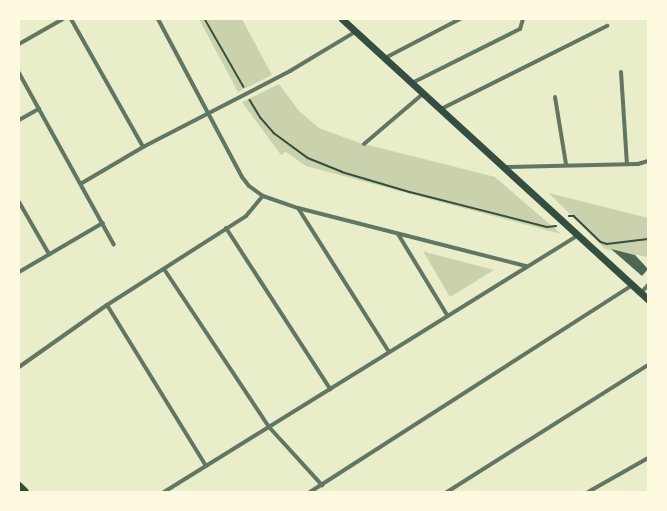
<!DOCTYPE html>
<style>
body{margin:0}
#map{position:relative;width:667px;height:511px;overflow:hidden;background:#e9edc9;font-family:Literata,serif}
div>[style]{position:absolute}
.green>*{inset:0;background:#cad2ad}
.building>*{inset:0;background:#4f6655}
.path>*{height:1.5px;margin:-0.75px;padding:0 0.75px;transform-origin:0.75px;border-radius:0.75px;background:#344e41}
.minor>*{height:4px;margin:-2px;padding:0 2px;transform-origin:2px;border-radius:2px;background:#617663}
.secondary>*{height:7px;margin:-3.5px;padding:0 3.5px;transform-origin:3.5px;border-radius:3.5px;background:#344e41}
.primary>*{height:8px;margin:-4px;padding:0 4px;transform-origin:4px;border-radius:4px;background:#344e41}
span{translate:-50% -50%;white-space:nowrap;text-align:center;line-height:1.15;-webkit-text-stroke:4px #fefae0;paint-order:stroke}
.frame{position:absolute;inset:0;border:20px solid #fefae0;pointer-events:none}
</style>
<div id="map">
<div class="green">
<div style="clip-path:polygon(199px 19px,242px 19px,272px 75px,238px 92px)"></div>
<div style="clip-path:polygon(279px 84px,299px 111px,319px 128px,360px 143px,495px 177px,561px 234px,306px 166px,286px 152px,281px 155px,242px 102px)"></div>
<div style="clip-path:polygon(549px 193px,648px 218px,648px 257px,605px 249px)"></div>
<div style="clip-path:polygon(423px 251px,429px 253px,494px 270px,450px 297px)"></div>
</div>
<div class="building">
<div style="clip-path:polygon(611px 249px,635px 255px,648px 269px,642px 276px)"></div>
</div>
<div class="path">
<div style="left:205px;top:19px;width:78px;rotate:60.2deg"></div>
<div style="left:250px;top:100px;width:21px;rotate:59deg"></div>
<div style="left:261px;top:118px;width:20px;rotate:49deg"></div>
<div style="left:274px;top:133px;width:42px;rotate:36.3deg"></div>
<div style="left:308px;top:158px;width:37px;rotate:22deg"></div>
<div style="left:342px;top:172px;width:71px;rotate:16.4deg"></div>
<div style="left:410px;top:192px;width:141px;rotate:14.3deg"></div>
<div style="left:547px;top:227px;width:9px;rotate:-6deg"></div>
<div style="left:569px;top:216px;width:5px"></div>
<div style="left:574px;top:216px;width:37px;rotate:44deg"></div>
<div style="left:601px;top:242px;width:6px;rotate:18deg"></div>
<div style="left:607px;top:244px;width:41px;rotate:-7deg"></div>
</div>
<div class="minor">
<div style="left:71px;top:19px;width:147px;rotate:60.6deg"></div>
<div style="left:158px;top:19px;width:179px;rotate:62deg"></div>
<div style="left:242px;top:177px;width:11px;rotate:52deg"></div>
<div style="left:249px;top:186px;width:17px;rotate:36deg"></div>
<div style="left:263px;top:196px;width:37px;rotate:19deg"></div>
<div style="left:298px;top:208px;width:235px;rotate:14.3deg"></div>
<div style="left:19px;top:44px;width:51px;rotate:-29.6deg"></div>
<div style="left:385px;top:58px;width:85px;rotate:-27.5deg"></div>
<div style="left:621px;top:72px;width:92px;rotate:86.3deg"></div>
<div style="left:19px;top:73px;width:196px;rotate:61.1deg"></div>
<div style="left:412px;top:83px;width:121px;rotate:-26.6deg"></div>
<div style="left:520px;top:29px;width:10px;rotate:-73deg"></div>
<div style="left:555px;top:97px;width:68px;rotate:80.7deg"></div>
<div style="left:441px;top:109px;width:186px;rotate:-26.6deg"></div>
<div style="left:19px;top:120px;width:23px;rotate:-29deg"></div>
<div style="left:364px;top:144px;width:79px;rotate:-40.4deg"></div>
<div style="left:505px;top:167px;width:133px;rotate:-1.3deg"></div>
<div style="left:638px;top:164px;width:10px;rotate:-17deg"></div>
<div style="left:82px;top:183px;width:71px;rotate:-30.5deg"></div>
<div style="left:143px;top:147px;width:165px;rotate:-27.3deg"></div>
<div style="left:290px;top:71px;width:76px;rotate:-31deg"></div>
<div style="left:19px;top:202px;width:60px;rotate:60deg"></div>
<div style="left:298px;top:208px;width:170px;rotate:57.7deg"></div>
<div style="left:226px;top:228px;width:192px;rotate:57.1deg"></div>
<div style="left:398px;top:234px;width:95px;rotate:58.8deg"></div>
<div style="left:164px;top:269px;width:190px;rotate:56.4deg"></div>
<div style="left:269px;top:427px;width:79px;rotate:47.6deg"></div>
<div style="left:19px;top:272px;width:97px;rotate:-30.3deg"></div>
<div style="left:641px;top:293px;width:11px;rotate:-49deg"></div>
<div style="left:107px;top:305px;width:189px;rotate:58.4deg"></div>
<div style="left:19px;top:367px;width:108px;rotate:-35.2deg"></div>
<div style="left:107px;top:305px;width:165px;rotate:-32.6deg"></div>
<div style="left:246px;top:216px;width:26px;rotate:-50deg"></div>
<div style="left:164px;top:492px;width:487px;rotate:-31.8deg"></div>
<div style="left:310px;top:492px;width:383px;rotate:-32.7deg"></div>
<div style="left:447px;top:492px;width:238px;rotate:-32.3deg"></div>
<div style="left:588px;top:492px;width:69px;rotate:-29.5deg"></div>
</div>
<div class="secondary">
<div style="left:342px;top:19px;width:415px;rotate:42.5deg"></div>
</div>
<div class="primary">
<div style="left:19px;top:486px;width:8px;rotate:45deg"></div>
</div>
<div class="frame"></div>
</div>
